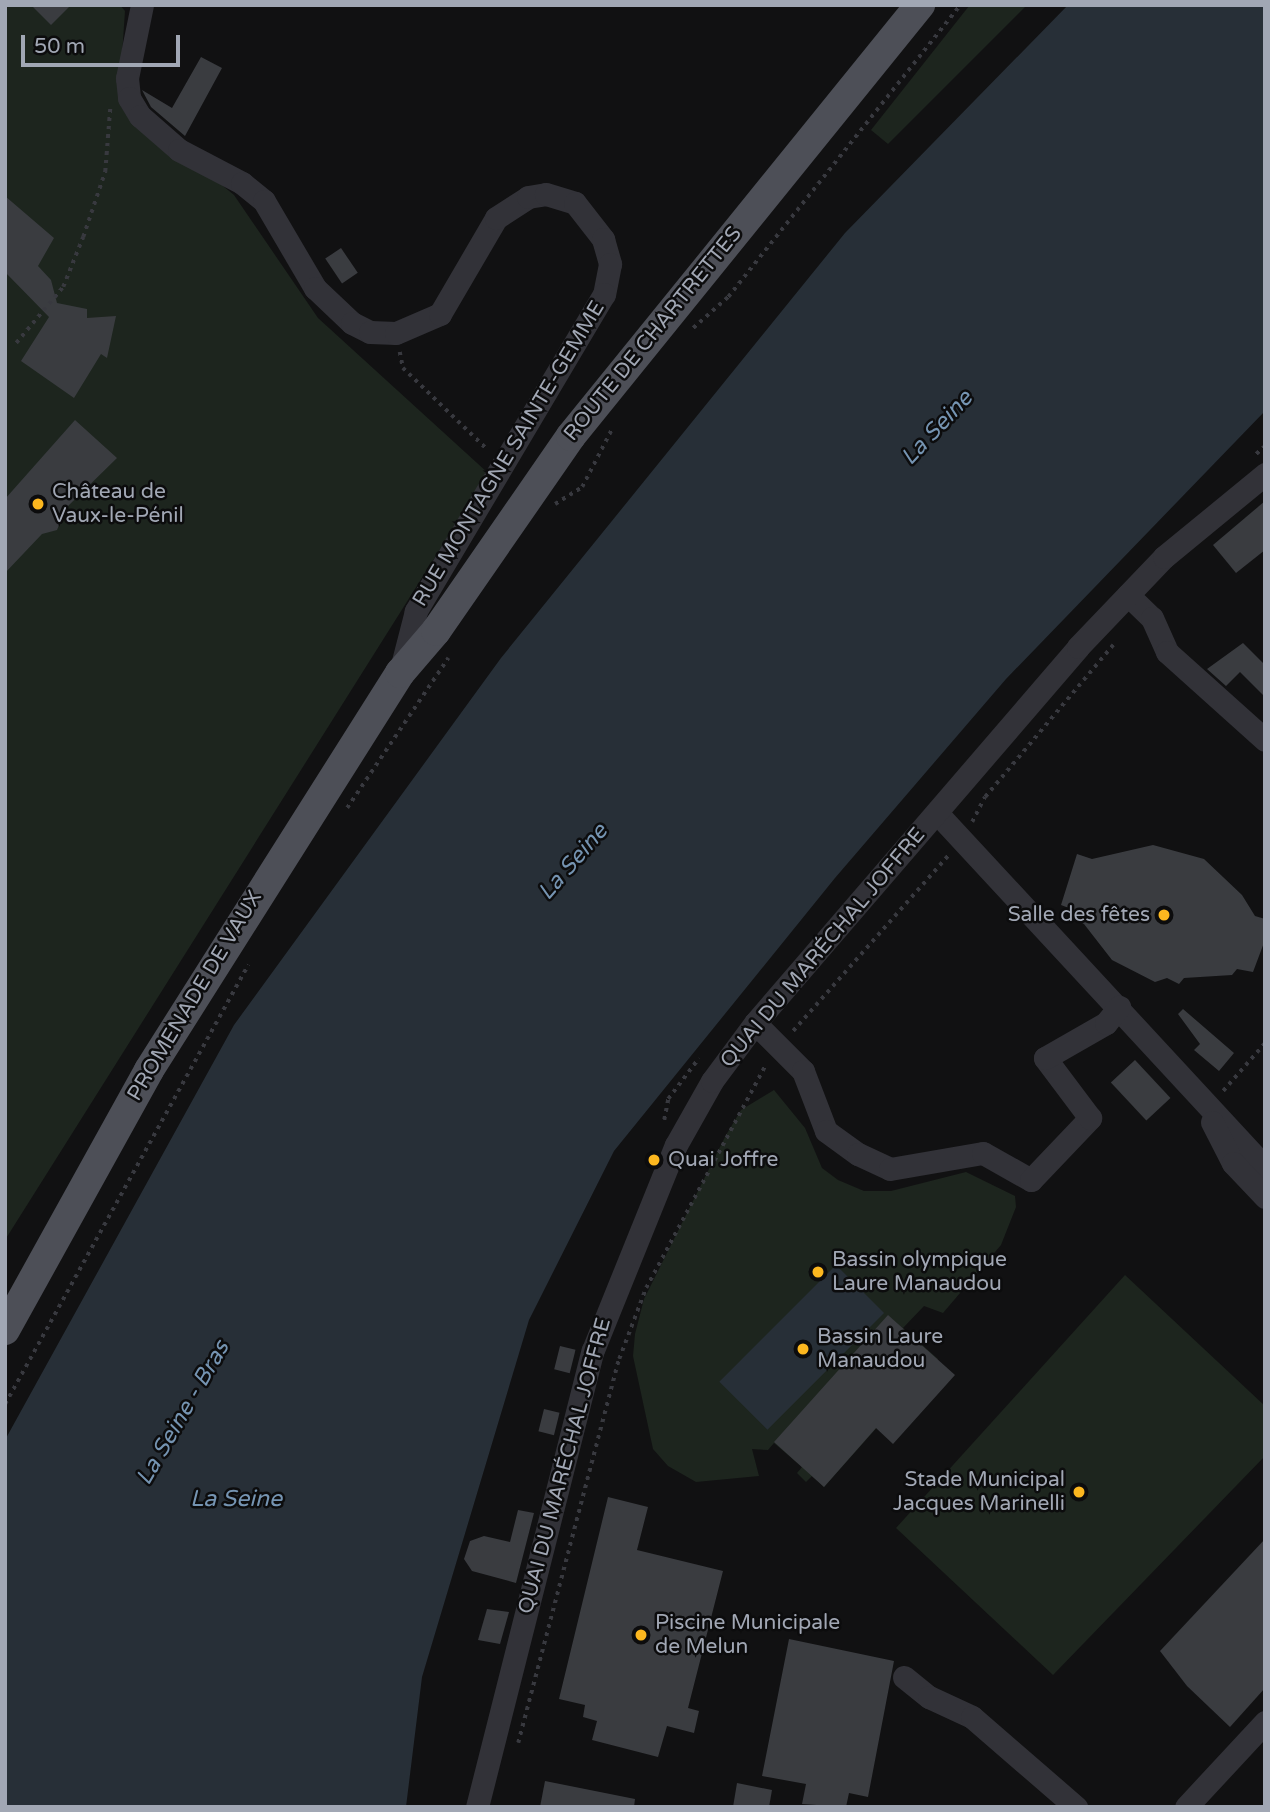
<!DOCTYPE html>
<meta charset="utf-8">
<style>
body{margin:0}
#map{position:relative;width:1270px;height:1812px;overflow:hidden;background:#111112;font-family:"Varela Round",sans-serif}
div>[style]{position:absolute}
.green>*{inset:0;background:#1d251e}
.water>*{inset:0;background:#272f37;transform-origin:0 0}
.building>*{inset:0;background:#3a3c40;transform-origin:0 0}
.path>*{height:3.5px;margin-top:-1.75px;transform-origin:0;background:repeating-linear-gradient(90deg,#38393f 0 3.5px,transparent 0 8.5px)}
.minor>*{height:23px;margin:-11.5px;padding:0 11.5px;transform-origin:11.5px;border-radius:11.5px;background:#323238}
.major>*{height:30px;margin:-15px;padding:0 15px;transform-origin:15px;border-radius:15px;background:#4d4f57}
.dots>*{width:19px;height:19px;translate:-50% -50%;box-sizing:border-box;border:4px solid #0c0c0d;border-radius:50%}
span{translate:-50% -50%;white-space:nowrap;text-align:center;line-height:1.15;-webkit-text-stroke:5px #0c0c0d;paint-order:stroke}
.street-label{font-size:21px;color:#a1a7b4}
.poi-label{font-size:21px;color:#a1a7b4}
.left{translate:0 -50%;text-align:left}
.right{translate:-100% -50%;text-align:right}
.water-label{font-size:23px;color:#7594b2;font-style:italic}
.frame{position:absolute;inset:0;border:7px solid #a1a7b4;pointer-events:none}
.scale{position:absolute;left:21px;top:35px;width:159px;height:32px;box-sizing:border-box;border:4px solid #a1a7b4;border-top:0;padding-left:9px;font-size:21px;line-height:24px;white-space:nowrap;color:#a1a7b4;-webkit-text-stroke:5px #0c0c0d;paint-order:stroke}
</style>
<div id="map">
<div class="green">
<div style="clip-path:polygon(5px 5px,120px 5px,125px 11px,119px 100px,234px 195px,318px 318px,488px 473px,5px 1240px)"></div>
<div style="clip-path:polygon(1027px 5px,888px 144px,871px 130px,969px 6px)"></div>
<div style="clip-path:polygon(774px 1090px,805px 1128px,822px 1168px,838px 1180px,864px 1191px,891px 1191px,966px 1172px,1015px 1196px,1016px 1207px,1001px 1245px,943px 1313px,924px 1306px,903px 1328px,938px 1359px,824px 1487px,812px 1476px,806px 1482px,797px 1473px,802px 1467px,774px 1443px,768px 1450px,752px 1449px,759px 1476px,696px 1482px,668px 1466px,653px 1449px,633px 1356px,635px 1334px,644px 1299px,726px 1135px,741px 1110px)"></div>
<div style="clip-path:polygon(1125px 1275px,1265px 1406px,1265px 1456px,1053px 1675px,896px 1528px)"></div>
</div>
<div class="water">
<div style="clip-path:polygon(1068px 5px,1265px 5px,1265px 411px,1006px 679px,835px 878px,614px 1151px,529px 1320px,422px 1677px,406px 1807px,5px 1807px,5px 1440px,234px 1025px,501px 658px,845px 233px)"></div>
<div style="left:836px;top:1265px;width:68px;height:165px;rotate:45deg"></div>
</div>
<div class="building">
<div style="clip-path:polygon(31px 5px,71px 5px,51px 25px)"></div>
<div style="clip-path:polygon(201px 57px,222px 68px,185px 136px,151px 107px,142px 90px,172px 108px)"></div>
<div style="clip-path:polygon(5px 196px,54px 238px,38px 266px,51px 280px,57px 303px,87px 309px,87px 318px,116px 316px,107px 358px,101px 354px,74px 398px,21px 361px,49px 317px,5px 272px)"></div>
<div style="left:341px;top:248px;width:30px;height:19px;rotate:56deg"></div>
<div style="clip-path:polygon(75px 420px,117px 458px,66px 508px,57px 530px,42px 534px,5px 573px,5px 499px)"></div>
<div style="clip-path:polygon(1265px 501px,1265px 550px,1236px 573px,1213px 545px)"></div>
<div style="clip-path:polygon(1243px 643px,1265px 665px,1265px 697px,1240px 672px,1226px 686px,1207px 669px)"></div>
<div style="clip-path:polygon(1153px 845px,1204px 859px,1242px 895px,1255px 916px,1265px 919px,1265px 940px,1253px 972px,1237px 969px,1232px 975px,1184px 978px,1179px 984px,1167px 978px,1155px 982px,1112px 960px,1084px 924px,1073px 918px,1074px 910px,1061px 905px,1077px 854px,1092px 859px)"></div>
<div style="clip-path:polygon(1183px 1009px,1234px 1053px,1219px 1071px,1194px 1050px,1200px 1044px,1178px 1014px)"></div>
<div style="left:1135px;top:1060px;width:52px;height:33px;rotate:47deg"></div>
<div style="clip-path:polygon(888px 1315px,955px 1375px,893px 1444px,876px 1428px,824px 1487px,774px 1442px)"></div>
<div style="left:560px;top:1346px;width:16px;height:24px;rotate:14deg"></div>
<div style="left:544px;top:1409px;width:16px;height:23px;rotate:14deg"></div>
<div style="clip-path:polygon(608px 1497px,648px 1507px,637px 1550px,723px 1571px,688px 1708px,699px 1711px,694px 1733px,667px 1726px,658px 1757px,592px 1740px,597px 1721px,583px 1717px,585px 1705px,559px 1699px)"></div>
<div style="clip-path:polygon(518px 1510px,534px 1513px,516px 1583px,472px 1571px,464px 1559px,470px 1541px,484px 1536px,510px 1542px)"></div>
<div style="clip-path:polygon(1265px 1539px,1265px 1688px,1230px 1727px,1187px 1686px,1160px 1651px)"></div>
<div style="clip-path:polygon(487px 1609px,509px 1612px,500px 1644px,478px 1640px)"></div>
<div style="clip-path:polygon(789px 1639px,894px 1661px,868px 1797px,849px 1793px,846px 1807px,802px 1804px,806px 1784px,762px 1776px)"></div>
<div style="clip-path:polygon(545px 1781px,635px 1799px,634px 1807px,540px 1807px)"></div>
<div style="clip-path:polygon(737px 1783px,772px 1790px,769px 1807px,733px 1807px)"></div>
</div>
<div class="path">
<div style="left:693px;top:328px;width:47px;rotate:-41.5deg"></div>
<div style="left:728px;top:297px;width:373px;rotate:-51.5deg"></div>
<div style="left:16px;top:343px;width:73px;rotate:-50deg"></div>
<div style="left:63px;top:287px;width:54px;rotate:-68.2deg"></div>
<div style="left:83px;top:237px;width:69px;rotate:-71.3deg"></div>
<div style="left:105px;top:172px;width:64px;rotate:-85.5deg"></div>
<div style="left:400px;top:352px;width:16px;rotate:79deg"></div>
<div style="left:403px;top:368px;width:117px;rotate:44deg"></div>
<div style="left:1256px;top:454px;width:12px;rotate:-42deg"></div>
<div style="left:555px;top:504px;width:32px;rotate:-32deg"></div>
<div style="left:582px;top:487px;width:65px;rotate:-62.7deg"></div>
<div style="left:347px;top:808px;width:181px;rotate:-56deg"></div>
<div style="left:972px;top:822px;width:28px;rotate:-63deg"></div>
<div style="left:985px;top:797px;width:199px;rotate:-49.9deg"></div>
<div style="left:793px;top:1031px;width:234px;rotate:-48.5deg"></div>
<div style="left:1223px;top:1091px;width:64px;rotate:-48.8deg"></div>
<div style="left:664px;top:1120px;width:21px;rotate:-79deg"></div>
<div style="left:668px;top:1099px;width:51px;rotate:-52.9deg"></div>
<div style="left:5px;top:1404px;width:502px;rotate:-61.03deg"></div>
<div style="left:518px;top:1743px;width:397px;rotate:-75.3deg"></div>
<div style="left:619px;top:1359px;width:76px;rotate:-69.2deg"></div>
<div style="left:646px;top:1288px;width:254px;rotate:-61.8deg"></div>
</div>
<div class="minor">
<div style="left:142px;top:5px;width:75px;rotate:101.6deg"></div>
<div style="left:127px;top:78px;width:20px;rotate:84deg"></div>
<div style="left:129px;top:98px;width:21px;rotate:59deg"></div>
<div style="left:140px;top:116px;width:52px;rotate:41.1deg"></div>
<div style="left:179px;top:150px;width:71px;rotate:27.6deg"></div>
<div style="left:242px;top:183px;width:28px;rotate:39deg"></div>
<div style="left:264px;top:201px;width:101px;rotate:59.6deg"></div>
<div style="left:315px;top:288px;width:51px;rotate:43.4deg"></div>
<div style="left:352px;top:323px;width:20px;rotate:27deg"></div>
<div style="left:370px;top:332px;width:26px;rotate:2deg"></div>
<div style="left:396px;top:333px;width:48px;rotate:-23.4deg"></div>
<div style="left:440px;top:314px;width:111px;rotate:-59.7deg"></div>
<div style="left:496px;top:218px;width:38px;rotate:-33deg"></div>
<div style="left:528px;top:197px;width:18px;rotate:-9deg"></div>
<div style="left:546px;top:194px;width:30px;rotate:17deg"></div>
<div style="left:575px;top:203px;width:46px;rotate:52.1deg"></div>
<div style="left:603px;top:239px;width:26px;rotate:74deg"></div>
<div style="left:610px;top:264px;width:31px;rotate:101deg"></div>
<div style="left:604px;top:294px;width:369px;rotate:120.7deg"></div>
<div style="left:416px;top:611px;width:60px;rotate:104.5deg"></div>
<div style="left:1128px;top:595px;width:33px;rotate:44deg"></div>
<div style="left:1152px;top:618px;width:37px;rotate:66deg"></div>
<div style="left:1167px;top:652px;width:132px;rotate:41.9deg"></div>
<div style="left:937px;top:813px;width:483px;rotate:47.2deg"></div>
<div style="left:755px;top:1023px;width:68px;rotate:45deg"></div>
<div style="left:803px;top:1071px;width:64px;rotate:69deg"></div>
<div style="left:826px;top:1131px;width:39px;rotate:36deg"></div>
<div style="left:858px;top:1154px;width:35px;rotate:25deg"></div>
<div style="left:890px;top:1169px;width:94px;rotate:-9.8deg"></div>
<div style="left:983px;top:1153px;width:55px;rotate:29.4deg"></div>
<div style="left:1031px;top:1180px;width:86px;rotate:-46.4deg"></div>
<div style="left:1090px;top:1118px;width:75px;rotate:-126.9deg"></div>
<div style="left:1045px;top:1058px;width:70px;rotate:-29.8deg"></div>
<div style="left:1106px;top:1023px;width:21px;rotate:-51deg"></div>
<div style="left:1212px;top:1122px;width:46px;rotate:62.9deg"></div>
<div style="left:1233px;top:1163px;width:47px;rotate:46.7deg"></div>
<div style="left:904px;top:1677px;width:32px;rotate:39deg"></div>
<div style="left:929px;top:1697px;width:47px;rotate:24.9deg"></div>
<div style="left:972px;top:1717px;width:138px;rotate:40.9deg"></div>
<div style="left:477px;top:1807px;width:471px;rotate:-75.8deg"></div>
<div style="left:593px;top:1350px;width:221px;rotate:-68deg"></div>
<div style="left:676px;top:1145px;width:73px;rotate:-60.6deg"></div>
<div style="left:712px;top:1081px;width:72px;rotate:-53.4deg"></div>
<div style="left:755px;top:1023px;width:496px;rotate:-49.3deg"></div>
<div style="left:1078px;top:647px;width:124px;rotate:-46.3deg"></div>
<div style="left:1164px;top:557px;width:131px;rotate:-39.4deg"></div>
<div style="left:1186px;top:1807px;width:116px;rotate:-47.1deg"></div>
</div>
<div class="major">
<div style="left:5px;top:1330px;width:297px;rotate:-61deg"></div>
<div style="left:149px;top:1070px;width:470px;rotate:-57.7deg"></div>
<div style="left:400px;top:673px;width:55px;rotate:-49.4deg"></div>
<div style="left:436px;top:631px;width:237px;rotate:-55.3deg"></div>
<div style="left:571px;top:436px;width:555px;rotate:-51deg"></div>
</div>
<div class="dots">
<div style="left:38px;top:504px;background:#fcb71f"></div>
<div style="left:1164px;top:915px;background:#fcb71f"></div>
<div style="left:654px;top:1160px;background:#fcb71f"></div>
<div style="left:818px;top:1272px;background:#fcb71f"></div>
<div style="left:803px;top:1349px;background:#fcb71f"></div>
<div style="left:1079px;top:1492px;background:#fcb71f"></div>
<div style="left:641px;top:1635px;background:#fcb71f"></div>
</div>
<div class="street-label">
<span style="left:653px;top:334px;rotate:-51deg">ROUTE DE CHARTRETTES</span>
<span style="left:509px;top:454px;rotate:-59deg">RUE MONTAGNE SAINTE-GEMME</span>
<span style="left:823px;top:948px;rotate:-50deg">QUAI DU MARÉCHAL JOFFRE</span>
<span style="left:195px;top:996px;rotate:-59deg">PROMENADE DE VAUX</span>
<span style="left:565px;top:1466px;rotate:-75deg">QUAI DU MARÉCHAL JOFFRE</span>
</div>
<div class="poi-label">
<span class="left" style="left:52px;top:504px">Château de<br>Vaux-le-Pénil</span>
<span class="right" style="left:1150px;top:915px">Salle des fêtes</span>
<span class="left" style="left:668px;top:1160px">Quai Joffre</span>
<span class="left" style="left:832px;top:1272px">Bassin olympique<br>Laure Manaudou</span>
<span class="left" style="left:817px;top:1349px">Bassin Laure<br>Manaudou</span>
<span class="right" style="left:1065px;top:1492px">Stade Municipal<br>Jacques Marinelli</span>
<span class="left" style="left:655px;top:1635px">Piscine Municipale<br>de Melun</span>
</div>
<div class="water-label">
<span style="left:937px;top:428px;rotate:-47deg">La Seine</span>
<span style="left:573px;top:862px;rotate:-49deg">La Seine</span>
<span style="left:183px;top:1413px;rotate:-60deg">La Seine - Bras</span>
<span style="left:236px;top:1499px">La Seine</span>
</div>
<div class="frame"></div>
<div class="scale">50 m</div>
</div>
